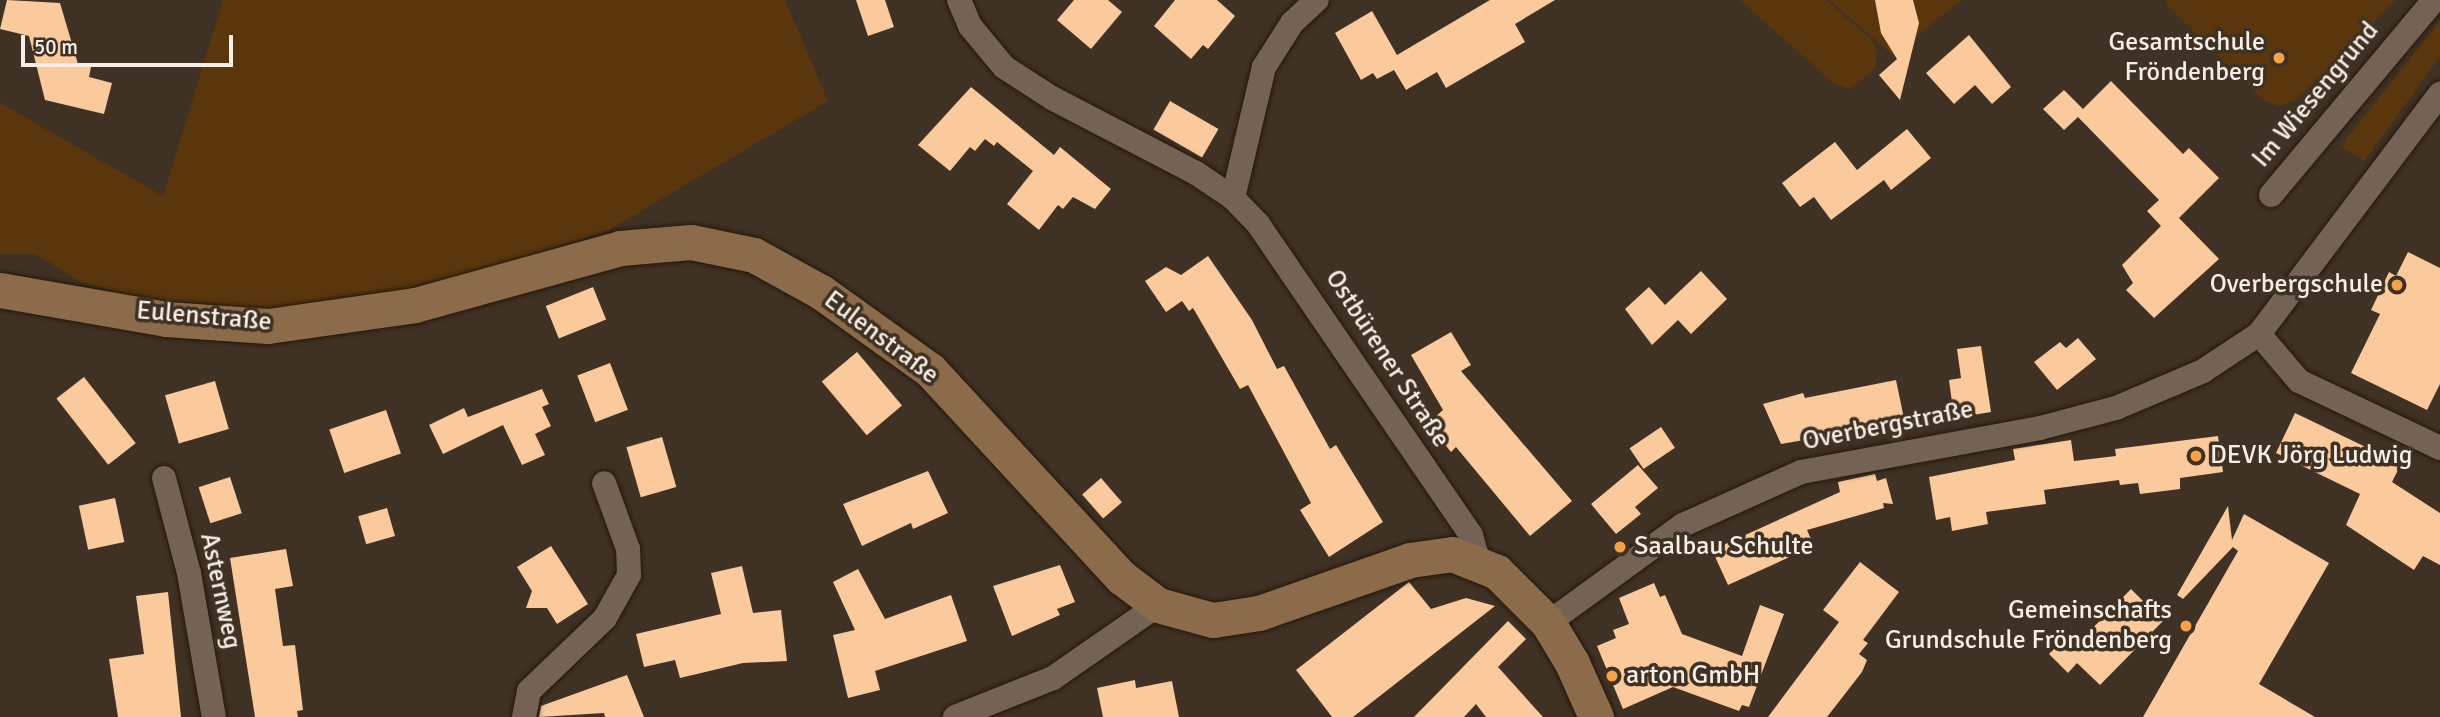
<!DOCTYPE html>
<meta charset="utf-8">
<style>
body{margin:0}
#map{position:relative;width:2440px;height:717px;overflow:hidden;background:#3f3123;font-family:Signika,sans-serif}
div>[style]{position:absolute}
.green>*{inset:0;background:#5a360d}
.building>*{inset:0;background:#fac99c;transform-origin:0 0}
.roads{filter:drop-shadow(0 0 2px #25180b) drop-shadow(0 0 2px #25180b)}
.street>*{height:24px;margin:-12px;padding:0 12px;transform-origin:12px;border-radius:12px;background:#746354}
.secondary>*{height:35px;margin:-17.5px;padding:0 17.5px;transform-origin:17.5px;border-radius:17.5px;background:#8b6b4a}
.dots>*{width:19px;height:19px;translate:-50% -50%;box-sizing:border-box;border:4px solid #3f3123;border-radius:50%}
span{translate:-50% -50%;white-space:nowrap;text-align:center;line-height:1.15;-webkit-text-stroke:7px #3f3123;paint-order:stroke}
.poi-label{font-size:26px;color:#f7eee5}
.right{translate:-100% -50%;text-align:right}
.left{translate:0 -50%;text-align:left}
.street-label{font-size:26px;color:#f7eee5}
.scale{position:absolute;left:21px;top:35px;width:212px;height:32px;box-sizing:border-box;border:4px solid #f7eee5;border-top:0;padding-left:9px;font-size:21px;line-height:24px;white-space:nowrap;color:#f7eee5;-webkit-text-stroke:5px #3f3123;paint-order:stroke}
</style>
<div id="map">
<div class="green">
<div style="clip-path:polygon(223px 0,785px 0,828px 101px,609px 230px,471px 275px,326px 305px,237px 311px,162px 303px,80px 282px,36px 254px,0 254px,0 103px,163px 196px)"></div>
<div style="clip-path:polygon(1740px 0,1826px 0,1872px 40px,1877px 51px,1875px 69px,1851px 89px,1833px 83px)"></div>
<div style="clip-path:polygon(1829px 0,1962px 0,1893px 55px)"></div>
<div style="clip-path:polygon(2167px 0,2396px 0,2296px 100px,2279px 106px,2263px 100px,2165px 3px)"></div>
<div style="clip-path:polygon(2440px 21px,2440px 57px,2364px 161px,2341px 146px)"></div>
</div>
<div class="building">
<div style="clip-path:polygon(7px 0,60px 3px,78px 64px,91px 67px,89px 77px,112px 83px,104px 114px,45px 100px,29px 36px,0 29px)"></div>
<div style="clip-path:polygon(856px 0,885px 0,894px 27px,868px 36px)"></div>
<div style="clip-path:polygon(1074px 0,1108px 0,1122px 12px,1091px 49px,1057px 20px)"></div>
<div style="clip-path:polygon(1175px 0,1217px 0,1235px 16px,1208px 49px,1203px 45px,1191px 59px,1154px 26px)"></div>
<div style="clip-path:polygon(1490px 0,1555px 0,1515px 24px,1525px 42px,1446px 88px,1437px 72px,1406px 90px,1394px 70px,1377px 79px,1373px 73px,1361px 80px,1335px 33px,1372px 11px,1397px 55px)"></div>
<div style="clip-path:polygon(1875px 0,1913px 0,1919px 23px,1900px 100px,1879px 75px,1897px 59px,1881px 33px)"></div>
<div style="clip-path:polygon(1969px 35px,2011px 87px,1992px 104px,1975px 85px,1954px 104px,1926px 73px)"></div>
<div style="clip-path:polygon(2111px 81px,2183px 154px,2189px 148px,2219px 178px,2179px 218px,2219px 259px,2154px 318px,2126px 290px,2133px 283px,2122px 265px,2161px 226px,2147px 211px,2159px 200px,2078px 117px,2064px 130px,2043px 109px,2064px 90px,2083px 109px)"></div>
<div style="clip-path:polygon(971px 87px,1054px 155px,1060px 147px,1111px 189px,1095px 209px,1073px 197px,1063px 209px,1058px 205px,1039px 230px,1007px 204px,1033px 171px,997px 142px,994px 146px,985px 139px,975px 151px,970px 147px,950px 171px,918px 145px)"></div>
<div style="left:1170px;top:101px;width:56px;height:33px;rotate:30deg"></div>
<div style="clip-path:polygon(1907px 129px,1931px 158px,1891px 190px,1884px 180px,1831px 220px,1814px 197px,1800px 207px,1782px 183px,1835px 142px,1857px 170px)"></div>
<div style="clip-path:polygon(2408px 252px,2440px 268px,2440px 384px,2427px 410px,2351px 373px,2380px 314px,2371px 310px,2389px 272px,2396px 276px)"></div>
<div style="clip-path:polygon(1208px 256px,1252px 320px,1277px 369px,1284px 366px,1330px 449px,1336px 445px,1383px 522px,1329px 557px,1300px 510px,1311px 503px,1248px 385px,1240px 389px,1193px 308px,1189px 311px,1182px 301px,1166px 312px,1145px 281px,1166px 267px,1181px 275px)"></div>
<div style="clip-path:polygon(1701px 271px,1727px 299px,1691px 334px,1678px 320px,1652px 345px,1625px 309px,1649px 287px,1665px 305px)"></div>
<div style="left:593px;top:287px;width:35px;height:51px;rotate:68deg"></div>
<div style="clip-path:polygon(1451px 332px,1471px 365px,1461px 371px,1572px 501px,1530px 536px,1456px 447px,1451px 452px,1428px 423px,1443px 410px,1411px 355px)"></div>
<div style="clip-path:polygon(2078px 338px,2096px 359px,2057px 390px,2034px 362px,2060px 342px,2066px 348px)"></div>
<div style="clip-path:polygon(1981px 346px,1991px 412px,1954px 418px,1949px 380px,1961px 378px,1957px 349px)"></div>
<div style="left:857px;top:352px;width:70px;height:46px;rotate:50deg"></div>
<div style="left:610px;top:363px;width:50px;height:35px;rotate:69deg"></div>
<div style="left:84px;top:377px;width:84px;height:35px;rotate:52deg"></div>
<div style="clip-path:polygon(1896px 380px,1906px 428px,1869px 435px,1868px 429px,1781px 444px,1763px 404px,1803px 393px,1805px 398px)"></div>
<div style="left:215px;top:381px;width:50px;height:52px;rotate:74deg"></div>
<div style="clip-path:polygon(542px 389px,549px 404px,542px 407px,551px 426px,535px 434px,545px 455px,522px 465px,503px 425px,443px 454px,429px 425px,464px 408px,468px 417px)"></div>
<div style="left:386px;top:410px;width:46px;height:60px;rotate:71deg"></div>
<div style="clip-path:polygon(2295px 413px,2401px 464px,2392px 482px,2440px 513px,2440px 565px,2423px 556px,2414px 570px,2346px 525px,2360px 494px,2276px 453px)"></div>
<div style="left:1661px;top:427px;width:25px;height:38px;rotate:56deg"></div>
<div style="clip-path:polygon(2218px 436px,2223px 472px,2180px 478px,2180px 489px,2140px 494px,2138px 483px,2120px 485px,2119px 480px,2044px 490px,2046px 504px,1986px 512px,1988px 524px,1952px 531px,1950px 517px,1936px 520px,1929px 477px,2015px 460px,2013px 449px,2071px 440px,2074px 461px,2116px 456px,2115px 449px)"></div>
<div style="left:662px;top:437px;width:52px;height:37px;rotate:74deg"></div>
<div style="clip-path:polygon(1638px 465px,1658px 488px,1635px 507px,1641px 514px,1616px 534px,1591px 504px)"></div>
<div style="clip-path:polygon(928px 471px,948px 513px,913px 529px,911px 523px,862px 546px,843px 504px)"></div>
<div style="clip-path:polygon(1875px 474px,1877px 481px,1886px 478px,1893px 504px,1883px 503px,1884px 508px,1807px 530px,1814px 546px,1728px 585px,1712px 550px,1840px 492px,1838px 482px)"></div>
<div style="left:230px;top:477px;width:38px;height:33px;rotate:72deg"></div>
<div style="left:1101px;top:478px;width:32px;height:25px;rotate:49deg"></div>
<div style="left:115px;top:498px;width:45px;height:37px;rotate:78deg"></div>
<div style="clip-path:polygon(2228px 506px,2232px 540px,2244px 514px,2329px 563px,2259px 684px,2315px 717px,2143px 717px,2238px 551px,2233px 547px,2183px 599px,2177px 595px)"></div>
<div style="left:387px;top:508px;width:29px;height:30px;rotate:74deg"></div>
<div style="clip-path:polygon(551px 546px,588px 604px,557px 624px,547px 608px,526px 608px,532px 591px,517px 567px)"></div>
<div style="clip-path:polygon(286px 549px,293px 586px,275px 589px,283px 646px,295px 645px,303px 710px,297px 711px,298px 717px,255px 717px,230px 558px)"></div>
<div style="clip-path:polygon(1860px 562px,1899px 592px,1863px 640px,1868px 643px,1859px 654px,1867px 660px,1862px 672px,1827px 717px,1768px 717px,1839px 622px,1823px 610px)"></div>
<div style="clip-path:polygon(1060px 565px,1075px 602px,1057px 609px,1060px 615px,1012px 636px,993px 586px)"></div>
<div style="clip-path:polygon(742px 566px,753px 613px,781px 610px,787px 661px,743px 663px,680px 678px,675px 660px,644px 667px,636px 634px,721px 614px,711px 573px)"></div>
<div style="clip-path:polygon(858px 569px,885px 619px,951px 595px,967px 641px,875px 671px,880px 690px,848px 698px,833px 635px,855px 630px,833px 582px)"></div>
<div style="clip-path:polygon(1409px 582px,1431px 609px,1466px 598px,1495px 606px,1353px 717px,1332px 717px,1296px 670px)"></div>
<div style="clip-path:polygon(1654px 583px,1660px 597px,1665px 595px,1682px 634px,1742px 656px,1760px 605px,1784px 614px,1749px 707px,1742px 705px,1739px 711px,1673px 687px,1623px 709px,1597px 646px,1616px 638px,1613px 630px,1629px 624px,1619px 598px)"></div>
<div style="clip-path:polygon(2131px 589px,2163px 621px,2100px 685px,2077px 663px,2068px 673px,2049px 654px,2067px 635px,2077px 644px)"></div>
<div style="clip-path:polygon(168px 592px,181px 717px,118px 717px,109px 659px,144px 654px,136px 596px)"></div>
<div style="clip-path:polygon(1508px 621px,1526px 639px,1498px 667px,1543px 717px,1486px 717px,1476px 704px,1464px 717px,1414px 717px)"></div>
<div style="clip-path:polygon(627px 675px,644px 717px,605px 717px,604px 713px,539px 717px,541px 706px)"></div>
<div style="clip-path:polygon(1135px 680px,1136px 688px,1172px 681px,1179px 717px,1103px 717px,1097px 688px)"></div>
</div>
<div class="roads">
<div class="street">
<div style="left:959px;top:0;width:28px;rotate:67deg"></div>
<div style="left:970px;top:26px;width:53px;rotate:50.3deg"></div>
<div style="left:1004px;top:67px;width:57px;rotate:32.9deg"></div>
<div style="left:1052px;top:98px;width:162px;rotate:27.5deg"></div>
<div style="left:1196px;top:173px;width:45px;rotate:34deg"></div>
<div style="left:1233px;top:198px;width:36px;rotate:46deg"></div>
<div style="left:1258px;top:224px;width:377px;rotate:55.6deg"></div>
<div style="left:1471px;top:535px;width:26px;rotate:74deg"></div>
<div style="left:2271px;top:195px;width:254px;rotate:-50.1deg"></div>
<div style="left:1233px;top:198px;width:135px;rotate:-76.7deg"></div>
<div style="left:1264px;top:67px;width:52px;rotate:-57.5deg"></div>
<div style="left:1292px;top:23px;width:34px;rotate:-43deg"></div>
<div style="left:2259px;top:334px;width:62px;rotate:49.6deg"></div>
<div style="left:2299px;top:381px;width:156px;rotate:25.4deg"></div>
<div style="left:164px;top:478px;width:98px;rotate:75.3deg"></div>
<div style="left:189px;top:573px;width:146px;rotate:80.2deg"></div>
<div style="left:1548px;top:623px;width:167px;rotate:-36deg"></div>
<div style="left:1683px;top:525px;width:129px;rotate:-24.2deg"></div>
<div style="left:1801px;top:472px;width:243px;rotate:-10.4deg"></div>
<div style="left:2040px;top:428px;width:79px;rotate:-14.7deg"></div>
<div style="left:2116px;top:408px;width:95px;rotate:-23deg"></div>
<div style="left:2203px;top:371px;width:67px;rotate:-33.5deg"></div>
<div style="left:2259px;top:334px;width:301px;rotate:-53deg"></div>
<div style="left:524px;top:717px;width:26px;rotate:-79deg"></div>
<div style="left:529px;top:691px;width:105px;rotate:-43.8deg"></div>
<div style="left:605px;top:618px;width:49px;rotate:-60.8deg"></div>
<div style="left:629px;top:575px;width:26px;rotate:-92deg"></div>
<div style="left:628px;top:549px;width:70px;rotate:-110deg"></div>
<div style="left:955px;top:717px;width:105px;rotate:-21.7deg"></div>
<div style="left:1053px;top:678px;width:128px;rotate:-34.8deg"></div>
</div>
<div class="secondary">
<div style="left:0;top:290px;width:169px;rotate:9.9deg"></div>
<div style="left:166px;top:319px;width:102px;rotate:3.9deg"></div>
<div style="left:268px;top:326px;width:148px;rotate:-8.1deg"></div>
<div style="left:415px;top:305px;width:213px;rotate:-15.5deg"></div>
<div style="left:620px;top:248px;width:71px;rotate:-4.8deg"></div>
<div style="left:691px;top:242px;width:64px;rotate:11.7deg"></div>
<div style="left:754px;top:255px;width:77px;rotate:28.9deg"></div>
<div style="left:821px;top:292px;width:134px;rotate:35.6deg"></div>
<div style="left:930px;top:370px;width:282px;rotate:47.3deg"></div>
<div style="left:1121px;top:577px;width:46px;rotate:37.1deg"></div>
<div style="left:1158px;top:605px;width:57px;rotate:15.3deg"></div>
<div style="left:1213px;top:620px;width:47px;rotate:-8.7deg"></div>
<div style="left:1259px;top:613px;width:160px;rotate:-19.3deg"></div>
<div style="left:1410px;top:560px;width:42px;rotate:-8.1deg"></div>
<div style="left:1452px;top:554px;width:48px;rotate:21.8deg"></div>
<div style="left:1497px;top:572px;width:72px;rotate:45deg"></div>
<div style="left:1548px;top:623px;width:47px;rotate:59deg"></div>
<div style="left:1572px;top:663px;width:59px;rotate:66deg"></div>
</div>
</div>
<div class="dots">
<div style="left:2279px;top:58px;background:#f6a247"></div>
<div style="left:2397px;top:285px;background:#f6a247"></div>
<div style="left:2196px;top:456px;background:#f6a247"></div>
<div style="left:1620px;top:547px;background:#f6a247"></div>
<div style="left:2186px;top:626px;background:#f6a247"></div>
<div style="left:1612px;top:676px;background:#f6a247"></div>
</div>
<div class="poi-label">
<span class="right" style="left:2265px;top:58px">Gesamtschule<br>Fröndenberg</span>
<span class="right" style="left:2383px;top:285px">Overbergschule</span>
<span class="left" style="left:2210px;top:456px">DEVK Jörg Ludwig</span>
<span class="left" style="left:1634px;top:547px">Saalbau Schulte</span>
<span class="right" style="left:2172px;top:626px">Gemeinschafts<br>Grundschule Fröndenberg</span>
<span class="left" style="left:1626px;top:676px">arton GmbH</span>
</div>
<div class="street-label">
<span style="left:2316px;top:95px;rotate:-50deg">Im Wiesengrund</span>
<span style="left:204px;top:317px;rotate:5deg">Eulenstraße</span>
<span style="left:881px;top:338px;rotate:37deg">Eulenstraße</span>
<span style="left:1387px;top:359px;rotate:57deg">Ostbürener Straße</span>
<span style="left:1888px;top:426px;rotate:-11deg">Overbergstraße</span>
<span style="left:220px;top:591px;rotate:78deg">Asternweg</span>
</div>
<div class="scale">50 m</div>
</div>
